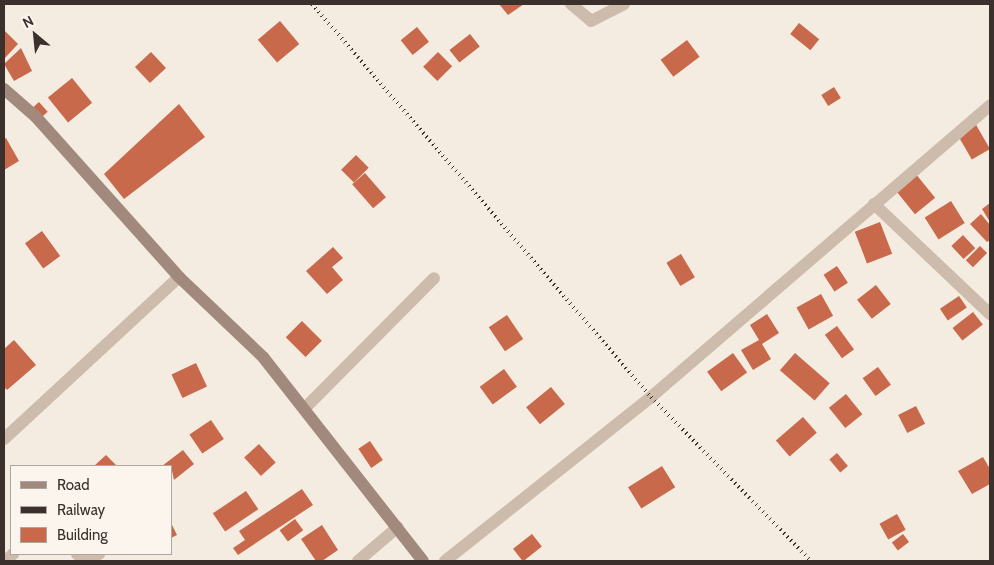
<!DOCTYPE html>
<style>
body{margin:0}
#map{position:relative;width:994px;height:565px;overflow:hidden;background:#f4ebe1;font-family:Cabin,sans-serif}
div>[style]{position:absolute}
.building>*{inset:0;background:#c8694b;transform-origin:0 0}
.street>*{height:12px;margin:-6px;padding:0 6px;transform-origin:6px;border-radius:6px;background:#cdbbac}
.secondary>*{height:12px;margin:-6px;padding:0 6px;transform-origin:6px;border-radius:6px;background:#a18a7d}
.rail>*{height:4px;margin-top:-2px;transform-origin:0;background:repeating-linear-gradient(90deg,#3b302b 0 1px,transparent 0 5px)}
span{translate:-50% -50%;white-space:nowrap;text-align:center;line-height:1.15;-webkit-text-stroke:5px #fbf5ee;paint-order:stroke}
.frame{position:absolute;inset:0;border:5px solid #3b302b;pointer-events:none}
.legend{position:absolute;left:10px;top:465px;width:162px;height:90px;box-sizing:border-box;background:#fbf5ee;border:1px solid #aea6a0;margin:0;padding:6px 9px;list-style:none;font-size:15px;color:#3b302b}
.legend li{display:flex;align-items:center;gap:10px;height:25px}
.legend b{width:25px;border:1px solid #aea6a0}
.north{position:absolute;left:10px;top:10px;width:50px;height:50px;-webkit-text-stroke:4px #fbf5ee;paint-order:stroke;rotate:332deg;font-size:14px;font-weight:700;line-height:20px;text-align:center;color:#3b302b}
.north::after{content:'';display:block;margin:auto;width:18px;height:22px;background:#3b302b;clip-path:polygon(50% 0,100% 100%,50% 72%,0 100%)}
</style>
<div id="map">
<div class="building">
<div style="clip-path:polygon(499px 4px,524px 4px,508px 15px)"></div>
<div style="left:280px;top:21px;width:30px;height:29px;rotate:50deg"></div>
<div style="left:799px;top:23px;width:26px;height:14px;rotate:39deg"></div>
<div style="left:417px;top:27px;width:19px;height:21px;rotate:51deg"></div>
<div style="clip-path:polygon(4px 30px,18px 44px,4px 59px)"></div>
<div style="left:470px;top:34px;width:16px;height:26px;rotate:52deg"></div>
<div style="left:687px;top:40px;width:21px;height:33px;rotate:53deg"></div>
<div style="clip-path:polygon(21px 48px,32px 71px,14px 81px,4px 64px)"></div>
<div style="left:151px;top:52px;width:22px;height:22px;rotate:47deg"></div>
<div style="left:438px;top:52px;width:20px;height:21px;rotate:45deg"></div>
<div style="left:72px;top:78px;width:32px;height:31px;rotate:51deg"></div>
<div style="left:834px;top:87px;width:13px;height:15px;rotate:58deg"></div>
<div style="left:39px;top:102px;width:13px;height:9px;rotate:48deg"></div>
<div style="clip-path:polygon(179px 104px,205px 137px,124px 199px,104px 174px)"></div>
<div style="left:975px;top:123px;width:30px;height:21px;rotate:60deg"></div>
<div style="clip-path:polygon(6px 138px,19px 161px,4px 170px,4px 139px)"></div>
<div style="left:356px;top:155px;width:18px;height:21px;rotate:45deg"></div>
<div style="left:365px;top:173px;width:32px;height:17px;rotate:49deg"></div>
<div style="left:915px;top:173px;width:32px;height:26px;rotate:51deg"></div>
<div style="left:951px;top:201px;width:26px;height:31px;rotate:58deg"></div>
<div style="clip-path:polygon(990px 203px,990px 222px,982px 209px)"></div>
<div style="clip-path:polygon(981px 214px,990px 225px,990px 240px,987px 242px,970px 224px)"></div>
<div style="left:880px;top:222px;width:34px;height:27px;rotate:69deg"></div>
<div style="left:42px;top:231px;width:31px;height:21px;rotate:54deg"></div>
<div style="left:963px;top:235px;width:18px;height:16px;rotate:47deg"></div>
<div style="left:980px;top:246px;width:10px;height:20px;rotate:45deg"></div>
<div style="clip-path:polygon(333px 247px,343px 258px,332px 267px,343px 280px,327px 294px,306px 271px)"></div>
<div style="left:681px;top:254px;width:27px;height:17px;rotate:59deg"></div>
<div style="left:837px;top:266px;width:20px;height:16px;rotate:57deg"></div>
<div style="left:876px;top:285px;width:24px;height:24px;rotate:52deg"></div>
<div style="left:821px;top:294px;width:25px;height:28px;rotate:61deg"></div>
<div style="left:959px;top:296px;width:14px;height:23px;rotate:56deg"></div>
<div style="left:973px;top:312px;width:16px;height:26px;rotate:52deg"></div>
<div style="clip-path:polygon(767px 314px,779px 333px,762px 344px,771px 359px,753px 370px,741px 350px,759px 340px,750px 325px)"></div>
<div style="left:507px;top:315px;width:29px;height:22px;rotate:56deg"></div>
<div style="left:302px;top:321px;width:28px;height:23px;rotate:45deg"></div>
<div style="left:837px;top:326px;width:29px;height:15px;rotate:54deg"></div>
<div style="clip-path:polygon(14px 340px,36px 365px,7px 390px,4px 387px,4px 349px)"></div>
<div style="left:733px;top:353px;width:24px;height:32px;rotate:54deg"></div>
<div style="left:795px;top:353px;width:46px;height:23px;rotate:41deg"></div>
<div style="left:196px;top:363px;width:26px;height:27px;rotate:65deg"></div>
<div style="left:878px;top:367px;width:22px;height:19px;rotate:54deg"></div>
<div style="left:504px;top:369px;width:22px;height:30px;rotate:54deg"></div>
<div style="left:551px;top:387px;width:22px;height:32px;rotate:51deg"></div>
<div style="left:846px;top:394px;width:26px;height:22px;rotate:51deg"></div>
<div style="left:916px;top:406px;width:20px;height:20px;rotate:63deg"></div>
<div style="left:803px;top:417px;width:21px;height:36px;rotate:49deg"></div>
<div style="left:211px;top:420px;width:23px;height:26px;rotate:56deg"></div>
<div style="left:370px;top:441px;width:23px;height:14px;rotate:56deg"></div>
<div style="left:259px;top:444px;width:25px;height:20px;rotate:48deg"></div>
<div style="clip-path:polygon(183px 450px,194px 464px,174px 480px,171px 466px,162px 466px)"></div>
<div style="left:837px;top:453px;width:17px;height:10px;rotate:50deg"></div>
<div style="clip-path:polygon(106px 455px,117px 466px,94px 466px)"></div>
<div style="clip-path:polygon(983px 457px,990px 469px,990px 484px,972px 494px,958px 471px)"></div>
<div style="left:662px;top:466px;width:25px;height:40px;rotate:58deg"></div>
<div style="clip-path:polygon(302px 489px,313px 505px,238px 555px,233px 548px,245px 540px,239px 531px)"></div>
<div style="left:246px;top:491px;width:22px;height:40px;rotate:56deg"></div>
<div style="left:897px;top:514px;width:18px;height:20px;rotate:61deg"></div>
<div style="left:295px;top:519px;width:14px;height:19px;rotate:54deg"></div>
<div style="clip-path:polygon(171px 523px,177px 535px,171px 538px)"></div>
<div style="clip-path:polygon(322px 525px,338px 550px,322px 561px,316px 561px,301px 539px)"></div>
<div style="left:532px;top:534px;width:16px;height:24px;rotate:52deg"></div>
<div style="left:903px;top:534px;width:10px;height:14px;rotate:53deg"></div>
</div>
<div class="street">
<div style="left:571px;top:4px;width:26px;rotate:40deg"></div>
<div style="left:591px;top:21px;width:37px;rotate:-27deg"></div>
<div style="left:874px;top:204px;width:160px;rotate:43.5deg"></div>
<div style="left:305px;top:408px;width:183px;rotate:-45.2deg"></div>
<div style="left:4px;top:439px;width:238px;rotate:-42.8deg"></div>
<div style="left:77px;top:554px;width:11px;rotate:41deg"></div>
<div style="left:85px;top:561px;width:16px;rotate:-27deg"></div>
<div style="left:5px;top:561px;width:11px;rotate:-41deg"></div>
<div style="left:358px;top:561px;width:52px;rotate:-40.4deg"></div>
<div style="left:445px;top:561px;width:263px;rotate:-38.5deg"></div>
<div style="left:651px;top:397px;width:447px;rotate:-40.7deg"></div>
</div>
<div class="secondary">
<div style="left:4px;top:89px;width:43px;rotate:41.2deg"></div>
<div style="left:36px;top:117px;width:215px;rotate:48.2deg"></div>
<div style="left:179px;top:277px;width:116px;rotate:43.6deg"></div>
<div style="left:263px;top:357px;width:259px;rotate:51.9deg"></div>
</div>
<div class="rail">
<div style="left:312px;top:4px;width:519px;rotate:49.22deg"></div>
<div style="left:651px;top:397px;width:229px;rotate:45.7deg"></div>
</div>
<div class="frame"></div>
<ul class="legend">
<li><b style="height:6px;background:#a18a7d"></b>Road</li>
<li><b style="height:6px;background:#3b302b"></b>Railway</li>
<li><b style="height:14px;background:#c8694b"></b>Building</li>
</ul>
<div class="north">N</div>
</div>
